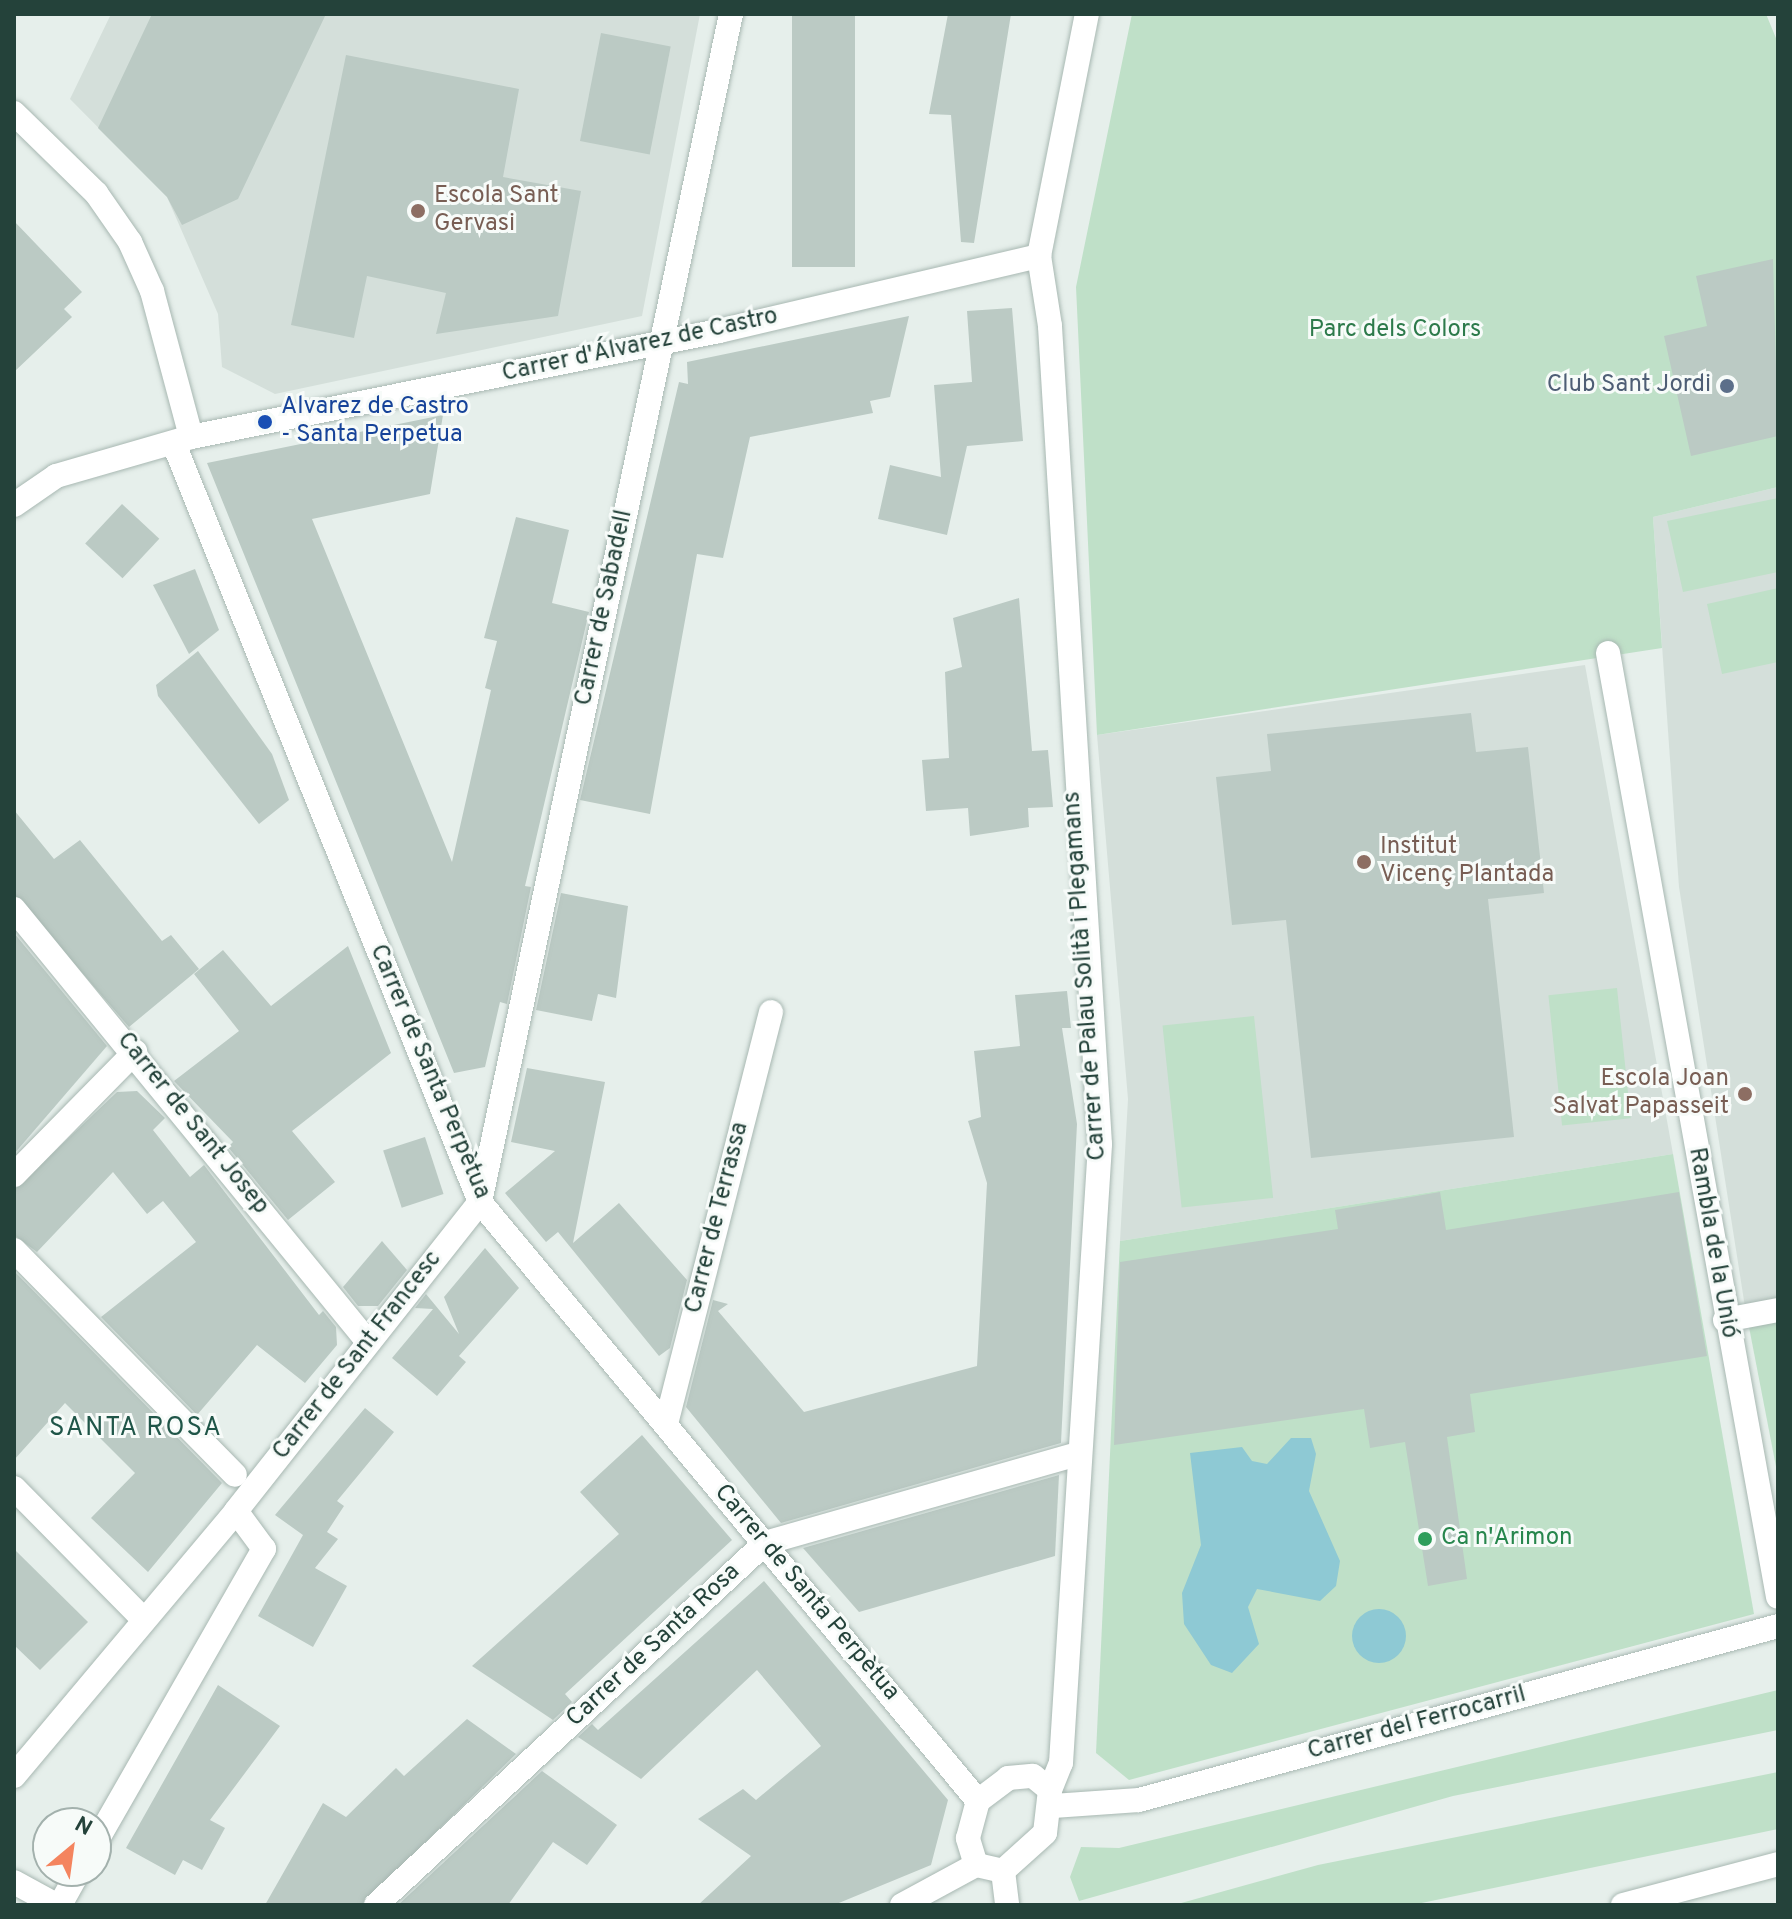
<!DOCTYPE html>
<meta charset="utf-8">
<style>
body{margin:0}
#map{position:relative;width:1792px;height:1919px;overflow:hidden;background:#e6efeb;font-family:Overpass,sans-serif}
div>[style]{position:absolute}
.built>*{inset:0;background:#d4dfda}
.green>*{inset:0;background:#bfe0c8;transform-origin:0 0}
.water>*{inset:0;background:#8ec9d4}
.round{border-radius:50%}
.building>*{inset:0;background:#bbcac4;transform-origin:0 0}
.roads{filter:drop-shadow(0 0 2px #a8b8b2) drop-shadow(0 0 2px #a8b8b2)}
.street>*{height:24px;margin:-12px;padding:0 12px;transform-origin:12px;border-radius:12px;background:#fff}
.dots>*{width:22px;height:22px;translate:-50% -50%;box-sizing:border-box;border:4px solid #f7fbf9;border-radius:50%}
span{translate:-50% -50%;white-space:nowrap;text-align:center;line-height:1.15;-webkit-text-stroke:6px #f7fbf9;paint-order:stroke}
.education-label{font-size:24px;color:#785e54}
.left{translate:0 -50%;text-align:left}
.right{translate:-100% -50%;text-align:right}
.park-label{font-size:24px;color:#2d7a4b}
.street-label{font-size:24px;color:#24423a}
.service-label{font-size:24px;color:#4e5e75}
.transit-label{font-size:24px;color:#164399}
.leisure-label{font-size:24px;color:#27864d}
.neighbourhood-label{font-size:26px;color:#1f5548;letter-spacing:2px}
.frame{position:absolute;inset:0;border:16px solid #24423a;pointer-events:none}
.north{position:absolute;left:32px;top:1807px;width:80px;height:80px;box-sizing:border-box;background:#f7fbf9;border:2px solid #a3b1ad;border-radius:50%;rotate:29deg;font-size:22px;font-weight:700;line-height:32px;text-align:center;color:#24423a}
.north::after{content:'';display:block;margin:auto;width:28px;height:36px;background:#f4845f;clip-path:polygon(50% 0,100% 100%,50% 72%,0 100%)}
</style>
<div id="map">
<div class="built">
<div style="clip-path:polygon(111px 14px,700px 14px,642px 316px,275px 394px,222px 367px,218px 314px,167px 197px,70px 99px)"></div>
<div style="clip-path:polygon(1778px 487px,1778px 1301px,1745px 1307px,1679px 887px,1653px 517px)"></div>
<div style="clip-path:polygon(1585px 665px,1673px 1154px,1120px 1241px,1128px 1099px,1097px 735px)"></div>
</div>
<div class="green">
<div style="clip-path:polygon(1132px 14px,1766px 14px,1778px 43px,1778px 487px,1653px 517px,1662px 648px,1097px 735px,1076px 287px)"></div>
<div style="clip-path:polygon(1778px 498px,1778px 572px,1683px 592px,1667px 521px)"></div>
<div style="clip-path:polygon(1778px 588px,1778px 662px,1722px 674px,1707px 604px)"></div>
<div style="left:1617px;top:988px;width:131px;height:69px;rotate:84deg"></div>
<div style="left:1254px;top:1016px;width:183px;height:92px;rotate:84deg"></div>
<div style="clip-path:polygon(1673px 1154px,1754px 1614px,1129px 1780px,1096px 1753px,1120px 1241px)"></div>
<div style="clip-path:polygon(1778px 1322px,1778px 1477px,1749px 1327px)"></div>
<div style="clip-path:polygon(1778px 1690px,1778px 1730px,1453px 1796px,1079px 1901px,1070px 1877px,1081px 1847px,1119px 1848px)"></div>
<div style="clip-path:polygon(1778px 1772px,1778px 1829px,1412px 1905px,1174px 1905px,1318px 1865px)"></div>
</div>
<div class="water">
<div style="clip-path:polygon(1291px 1438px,1311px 1438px,1316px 1454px,1309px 1491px,1340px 1561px,1336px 1586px,1320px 1601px,1257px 1589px,1248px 1607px,1259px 1644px,1232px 1673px,1211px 1665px,1184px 1624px,1182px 1593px,1201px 1545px,1190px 1453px,1242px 1447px,1252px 1461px,1267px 1464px)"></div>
<div class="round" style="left:1352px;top:1609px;width:54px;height:54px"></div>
</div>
<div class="building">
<div style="clip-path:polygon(152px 14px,326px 14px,238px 199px,182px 225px,167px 197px,98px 128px)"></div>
<div style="left:792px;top:14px;width:63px;height:253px"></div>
<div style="clip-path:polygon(948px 14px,1011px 14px,974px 243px,961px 242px,951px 115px,929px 114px)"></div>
<div style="left:601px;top:33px;width:71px;height:110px;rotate:11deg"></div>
<div style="clip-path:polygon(346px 55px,519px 89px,503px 177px,581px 191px,558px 316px,436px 334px,446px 293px,367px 276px,354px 338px,291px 325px)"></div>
<div style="clip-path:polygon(14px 221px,82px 292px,64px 309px,72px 317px,14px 372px)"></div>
<div style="clip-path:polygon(1773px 259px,1778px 436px,1691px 456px,1664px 336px,1707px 326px,1696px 276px)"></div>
<div style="clip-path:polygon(1012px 308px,1023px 441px,967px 446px,947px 535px,878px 519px,890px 465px,941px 477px,934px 385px,972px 382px,967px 311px)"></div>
<div style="clip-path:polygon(909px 316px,890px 397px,870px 401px,873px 413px,750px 437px,723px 558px,697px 554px,650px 814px,580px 800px,679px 382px,688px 384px,687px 362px)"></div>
<div style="clip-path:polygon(443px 415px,430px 494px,312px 519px,452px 862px,491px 690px,485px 688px,497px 641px,484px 638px,516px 517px,569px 530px,552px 603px,589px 612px,525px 886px,531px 887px,507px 1004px,500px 1002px,485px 1067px,454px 1073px,207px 463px)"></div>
<div style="left:122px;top:504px;width:51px;height:54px;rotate:43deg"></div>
<div style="clip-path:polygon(195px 569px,219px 630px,189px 654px,153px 585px)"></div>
<div style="clip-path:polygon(1019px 598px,1032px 751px,1048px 750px,1053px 807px,1028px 808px,1029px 827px,970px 836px,968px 808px,926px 811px,922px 760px,949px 758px,945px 672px,962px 667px,953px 618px)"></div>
<div style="clip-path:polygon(198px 651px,272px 754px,289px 800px,259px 824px,158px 696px,156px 685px)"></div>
<div style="clip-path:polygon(1471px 713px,1476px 752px,1528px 747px,1544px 893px,1488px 899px,1514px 1137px,1311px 1158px,1286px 920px,1232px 925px,1216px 777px,1271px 771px,1267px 734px)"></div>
<div style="clip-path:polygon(14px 810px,54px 859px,80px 840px,162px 941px,171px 935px,199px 969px,129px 1027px,14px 894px)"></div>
<div style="clip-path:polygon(561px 893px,628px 906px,616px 998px,598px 994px,592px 1021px,536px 1010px)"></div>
<div style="clip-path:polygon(14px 933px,107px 1046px,14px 1154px)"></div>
<div style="clip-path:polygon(348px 946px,391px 1053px,292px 1131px,335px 1182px,288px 1220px,228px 1147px,233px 1142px,174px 1081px,239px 1031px,194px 974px,223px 950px,271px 1006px)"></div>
<div style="clip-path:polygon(1067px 991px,1071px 1028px,1062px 1028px,1077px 1124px,1061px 1443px,781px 1523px,686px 1407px,713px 1300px,728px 1304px,718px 1311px,804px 1412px,977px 1366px,987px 1183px,968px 1121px,981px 1117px,974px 1051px,1020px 1046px,1015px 995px)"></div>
<div style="clip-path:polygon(527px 1068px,605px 1082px,573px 1243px,619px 1203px,687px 1280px,670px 1348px,659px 1356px,558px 1232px,546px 1242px,505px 1193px,555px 1151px,511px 1142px)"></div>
<div style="clip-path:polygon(137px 1091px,165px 1118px,153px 1130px,190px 1177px,204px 1165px,319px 1315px,323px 1311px,336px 1327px,337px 1345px,305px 1383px,257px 1345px,197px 1415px,101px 1317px,196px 1242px,163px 1201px,147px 1214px,113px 1172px,37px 1252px,14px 1235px,14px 1190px,117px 1092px)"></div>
<div style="left:425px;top:1137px;width:60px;height:44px;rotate:72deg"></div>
<div style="clip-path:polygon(1440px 1192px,1446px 1230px,1679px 1192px,1707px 1356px,1470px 1394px,1475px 1432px,1447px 1437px,1467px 1579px,1428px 1586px,1405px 1442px,1370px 1448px,1364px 1409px,1114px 1445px,1120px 1262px,1338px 1229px,1335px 1210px)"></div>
<div style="clip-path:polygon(382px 1241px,407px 1270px,378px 1306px,358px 1306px,343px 1287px)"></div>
<div style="clip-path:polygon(485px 1248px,519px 1288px,459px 1356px,466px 1362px,437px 1396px,392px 1358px,433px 1309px,415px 1308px,426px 1294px,459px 1334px,444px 1297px)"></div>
<div style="clip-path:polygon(14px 1271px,222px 1483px,148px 1572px,91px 1518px,135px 1473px,65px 1403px,14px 1460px)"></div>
<div style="clip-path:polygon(365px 1408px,394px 1432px,337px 1501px,344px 1506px,327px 1532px,338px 1539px,315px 1568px,347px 1586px,313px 1647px,258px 1616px,303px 1535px,275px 1515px)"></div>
<div style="clip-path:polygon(642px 1435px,732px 1540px,565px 1694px,572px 1702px,553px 1720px,472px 1666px,619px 1534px,580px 1492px)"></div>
<div style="clip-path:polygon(1059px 1475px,1055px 1556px,859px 1612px,803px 1548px)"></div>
<div style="clip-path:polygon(14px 1549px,88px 1622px,40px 1670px,14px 1645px)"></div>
<div style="clip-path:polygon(764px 1581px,948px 1800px,931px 1865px,834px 1905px,698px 1905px,751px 1856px,698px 1819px,743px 1789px,756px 1800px,821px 1746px,757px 1670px,641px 1779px,578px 1737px,592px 1724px,598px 1730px)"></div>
<div style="clip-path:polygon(218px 1685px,280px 1726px,210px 1820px,225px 1828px,202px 1870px,183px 1860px,175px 1875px,126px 1848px)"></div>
<div style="clip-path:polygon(467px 1719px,516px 1754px,361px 1905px,265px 1905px,323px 1803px,346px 1817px,396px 1768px,404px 1776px)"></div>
<div style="clip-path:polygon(542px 1771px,617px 1825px,587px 1865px,553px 1842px,508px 1905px,398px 1905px)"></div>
</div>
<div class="roads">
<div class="street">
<div style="left:14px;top:113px;width:115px;rotate:44.3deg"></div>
<div style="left:96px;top:193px;width:60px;rotate:55.2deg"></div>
<div style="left:130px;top:242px;width:54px;rotate:65.8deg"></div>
<div style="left:152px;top:291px;width:151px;rotate:75deg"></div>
<div style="left:174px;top:444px;width:817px;rotate:68.02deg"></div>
<div style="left:480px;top:1202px;width:779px;rotate:50.26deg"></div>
<div style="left:14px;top:505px;width:51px;rotate:-34.6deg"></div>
<div style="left:56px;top:476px;width:141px;rotate:-16.1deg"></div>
<div style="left:191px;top:437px;width:539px;rotate:-11.35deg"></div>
<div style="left:719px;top:331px;width:329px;rotate:-13.2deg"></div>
<div style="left:1608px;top:653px;width:959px;rotate:79.79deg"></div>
<div style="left:14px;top:909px;width:559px;rotate:50.73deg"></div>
<div style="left:14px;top:1175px;width:173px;rotate:-45.5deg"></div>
<div style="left:14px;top:1250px;width:315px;rotate:45.5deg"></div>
<div style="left:1725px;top:1320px;width:54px;rotate:-10.7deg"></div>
<div style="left:666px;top:1424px;width:425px;rotate:-75.7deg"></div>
<div style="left:14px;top:1488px;width:185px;rotate:45.4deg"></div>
<div style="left:14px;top:1776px;width:346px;rotate:-50deg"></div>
<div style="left:236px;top:1511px;width:394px;rotate:-51.7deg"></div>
<div style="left:480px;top:1202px;width:1214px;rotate:-78.07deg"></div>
<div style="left:1033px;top:1776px;width:22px;rotate:39deg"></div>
<div style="left:1050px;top:1790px;width:43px;rotate:96.6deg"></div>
<div style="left:1045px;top:1833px;width:57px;rotate:137.9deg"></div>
<div style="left:1003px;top:1871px;width:28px;rotate:-167deg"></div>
<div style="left:976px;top:1865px;width:28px;rotate:-107deg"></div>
<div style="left:968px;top:1838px;width:38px;rotate:-75deg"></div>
<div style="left:978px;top:1801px;width:38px;rotate:-37deg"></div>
<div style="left:1008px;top:1778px;width:25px;rotate:-5deg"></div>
<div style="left:1050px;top:1790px;width:29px;rotate:-68deg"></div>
<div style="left:1061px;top:1763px;width:620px;rotate:-86.39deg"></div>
<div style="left:1100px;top:1144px;width:820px;rotate:-93.5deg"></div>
<div style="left:1050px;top:326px;width:71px;rotate:-98.9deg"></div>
<div style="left:1039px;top:256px;width:247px;rotate:-78.8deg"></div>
<div style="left:1053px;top:1806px;width:86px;rotate:-4deg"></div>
<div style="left:1139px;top:1800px;width:662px;rotate:-15.23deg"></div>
<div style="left:96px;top:1842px;width:338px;rotate:-60.2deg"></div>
<div style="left:264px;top:1549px;width:47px;rotate:-126.4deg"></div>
<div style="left:1003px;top:1871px;width:34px;rotate:83deg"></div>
<div style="left:14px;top:1882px;width:48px;rotate:28.7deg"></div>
<div style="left:60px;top:1905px;width:39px;rotate:-61deg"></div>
<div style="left:376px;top:1905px;width:531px;rotate:-42.94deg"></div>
<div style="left:765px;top:1543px;width:325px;rotate:-15.9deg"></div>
<div style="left:902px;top:1905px;width:84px;rotate:-28.4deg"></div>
<div style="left:1623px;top:1905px;width:160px;rotate:-14.8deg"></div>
</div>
</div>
<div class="dots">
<div style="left:418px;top:211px;background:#8d6e63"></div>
<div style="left:1727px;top:386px;background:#5c6f8a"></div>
<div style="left:265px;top:422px;background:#1a4fb4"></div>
<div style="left:1364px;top:862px;background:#8d6e63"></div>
<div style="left:1745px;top:1094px;background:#8d6e63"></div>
<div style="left:1425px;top:1539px;background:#2e9e5b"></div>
</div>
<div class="education-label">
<span class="left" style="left:434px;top:211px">Escola Sant<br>Gervasi</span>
<span class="left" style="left:1380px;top:862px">Institut<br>Vicenç Plantada</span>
<span class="right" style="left:1729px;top:1094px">Escola Joan<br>Salvat Papasseit</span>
</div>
<div class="park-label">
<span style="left:1395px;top:331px">Parc dels Colors</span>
</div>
<div class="street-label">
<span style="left:640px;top:346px;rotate:-12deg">Carrer d'Álvarez de Castro</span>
<span style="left:605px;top:608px;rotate:-78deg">Carrer de Sabadell</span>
<span style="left:1086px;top:976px;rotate:-94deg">Carrer de Palau Solità i Plegamans</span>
<span style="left:429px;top:1072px;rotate:67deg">Carrer de Santa Perpètua</span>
<span style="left:192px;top:1124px;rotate:51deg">Carrer de Sant Josep</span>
<span style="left:718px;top:1218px;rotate:-76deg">Carrer de Terrassa</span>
<span style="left:1712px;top:1243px;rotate:80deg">Rambla de la Unió</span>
<span style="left:358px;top:1356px;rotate:-52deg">Carrer de Sant Francesc</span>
<span style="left:806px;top:1593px;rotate:50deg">Carrer de Santa Perpètua</span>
<span style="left:654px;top:1646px;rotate:-43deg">Carrer de Santa Rosa</span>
<span style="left:1417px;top:1724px;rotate:-15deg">Carrer del Ferrocarril</span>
</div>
<div class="service-label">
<span class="right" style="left:1711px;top:386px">Club Sant Jordi</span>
</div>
<div class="transit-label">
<span class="left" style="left:281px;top:422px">Alvarez de Castro<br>- Santa Perpetua</span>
</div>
<div class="leisure-label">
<span class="left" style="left:1441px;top:1539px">Ca n'Arimon</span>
</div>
<div class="neighbourhood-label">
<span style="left:136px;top:1429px">SANTA ROSA</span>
</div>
<div class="frame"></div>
<div class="north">N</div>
</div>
